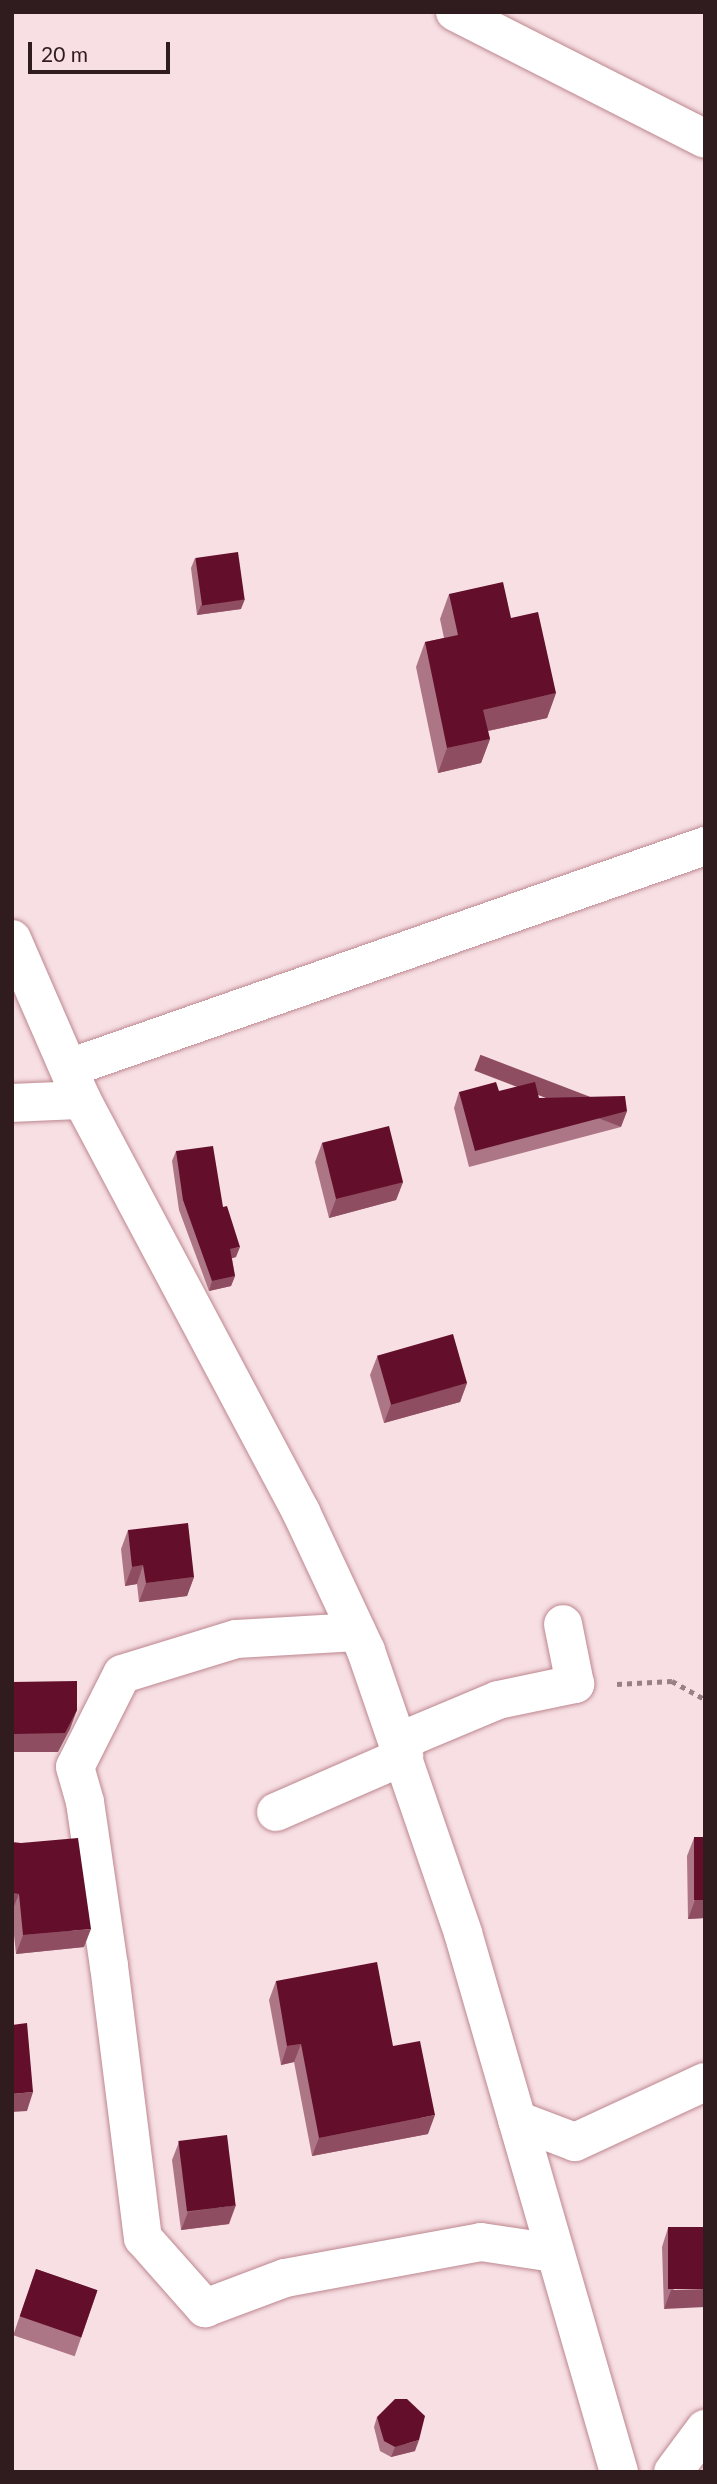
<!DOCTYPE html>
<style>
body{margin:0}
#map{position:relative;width:717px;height:2484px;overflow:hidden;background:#f7dfe3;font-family:Lato,sans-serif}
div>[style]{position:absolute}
.path>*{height:4.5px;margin-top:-2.25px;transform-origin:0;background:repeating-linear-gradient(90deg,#978185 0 5px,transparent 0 10px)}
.roads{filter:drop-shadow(0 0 2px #bd8790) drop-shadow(0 0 2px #bd8790)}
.minor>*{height:38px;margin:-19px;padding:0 19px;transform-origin:19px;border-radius:19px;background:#fff}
.wall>*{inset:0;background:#ad7686;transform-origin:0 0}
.shaded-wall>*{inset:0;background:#8f4d62;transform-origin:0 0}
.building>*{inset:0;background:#630e2a;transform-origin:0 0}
span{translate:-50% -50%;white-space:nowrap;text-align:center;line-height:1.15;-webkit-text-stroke:7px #f7dfe3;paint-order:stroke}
.frame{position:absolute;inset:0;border:14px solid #301b1f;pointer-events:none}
.scale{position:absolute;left:28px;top:42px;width:142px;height:32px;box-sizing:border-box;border:4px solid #301b1f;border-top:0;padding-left:9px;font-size:21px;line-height:24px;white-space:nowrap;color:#301b1f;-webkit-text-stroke:5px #f7dfe3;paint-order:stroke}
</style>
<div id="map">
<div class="path">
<div style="left:617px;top:1684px;width:55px;rotate:-3.1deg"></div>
<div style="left:672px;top:1681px;width:38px;rotate:29deg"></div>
</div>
<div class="roads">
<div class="minor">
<div style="left:455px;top:12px;width:280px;rotate:26.9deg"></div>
<div style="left:12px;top:939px;width:176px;rotate:66.5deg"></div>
<div style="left:82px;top:1100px;width:467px;rotate:62deg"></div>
<div style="left:301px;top:1512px;width:153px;rotate:64.9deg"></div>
<div style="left:366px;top:1651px;width:298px;rotate:71deg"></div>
<div style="left:463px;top:1933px;width:561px;rotate:73.86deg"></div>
<div style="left:69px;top:1068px;width:674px;rotate:-19.24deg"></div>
<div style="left:12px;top:1103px;width:70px;rotate:-2.5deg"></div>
<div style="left:357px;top:1632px;width:121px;rotate:176.7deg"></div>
<div style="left:236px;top:1639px;width:119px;rotate:162.9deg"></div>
<div style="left:122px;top:1674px;width:104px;rotate:116.8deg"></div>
<div style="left:75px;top:1767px;width:36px;rotate:74deg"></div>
<div style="left:85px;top:1802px;width:166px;rotate:81.7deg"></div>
<div style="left:109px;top:1966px;width:274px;rotate:82.9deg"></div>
<div style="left:143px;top:2238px;width:94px;rotate:48.5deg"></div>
<div style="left:205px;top:2308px;width:85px;rotate:-20.6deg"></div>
<div style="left:285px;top:2278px;width:199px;rotate:-10.4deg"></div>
<div style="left:481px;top:2242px;width:75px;rotate:8.5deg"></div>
<div style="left:398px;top:1742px;width:108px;rotate:-22.8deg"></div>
<div style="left:498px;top:1700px;width:79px;rotate:-11.7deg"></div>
<div style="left:575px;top:1684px;width:61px;rotate:-101.3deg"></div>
<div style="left:276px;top:1812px;width:140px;rotate:-23.6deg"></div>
<div style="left:517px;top:2120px;width:62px;rotate:20.8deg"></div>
<div style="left:575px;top:2142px;width:143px;rotate:-24.8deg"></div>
<div style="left:673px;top:2472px;width:54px;rotate:-53.3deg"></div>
</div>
</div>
<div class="wall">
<div style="clip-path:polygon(195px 558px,241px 609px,197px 615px,191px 568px)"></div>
<div style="clip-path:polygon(449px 594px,511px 618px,556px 693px,547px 718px,488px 731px,490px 739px,481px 763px,438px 773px,416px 667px,425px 642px,444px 638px,440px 619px)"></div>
<div style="clip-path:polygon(499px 1091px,539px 1098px,627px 1111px,621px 1127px,469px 1167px,454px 1108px,459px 1092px)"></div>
<div style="clip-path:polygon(322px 1143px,403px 1182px,396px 1200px,329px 1218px,315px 1162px)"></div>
<div style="clip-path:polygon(176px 1151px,223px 1207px,236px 1257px,232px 1258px,235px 1276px,231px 1286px,209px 1291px,179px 1210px,172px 1161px)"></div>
<div style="clip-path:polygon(377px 1357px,467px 1383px,460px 1402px,384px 1423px,370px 1375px)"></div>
<div style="clip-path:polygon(128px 1530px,194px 1577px,187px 1596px,139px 1602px,137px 1584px,125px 1586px,121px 1549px)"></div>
<div style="clip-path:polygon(705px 1837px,705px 1918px,688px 1919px,687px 1856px,694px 1838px)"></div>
<div style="clip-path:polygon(12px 1842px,84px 1947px,16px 1954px,12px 1915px)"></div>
<div style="clip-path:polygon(276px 1981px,393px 2046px,428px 2134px,312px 2156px,294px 2062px,281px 2065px,269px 2000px)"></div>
<div style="clip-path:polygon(179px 2142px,229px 2224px,181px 2230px,172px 2160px)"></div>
<div style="clip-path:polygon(705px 2227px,664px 2309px,662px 2247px,668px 2228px)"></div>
<div style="left:36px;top:2269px;width:65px;height:70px;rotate:19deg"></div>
<div style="clip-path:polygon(377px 2417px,415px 2451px,391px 2457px,380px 2451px,374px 2427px)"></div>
</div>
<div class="shaded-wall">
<div style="clip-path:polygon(245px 599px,241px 609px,197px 615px,201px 605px)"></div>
<div style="clip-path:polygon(556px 693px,547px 718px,474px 734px,483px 710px)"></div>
<div style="clip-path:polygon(490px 739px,481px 763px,438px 773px,447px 748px)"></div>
<div style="left:627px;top:1111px;width:17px;height:157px;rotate:111deg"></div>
<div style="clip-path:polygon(403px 1182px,396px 1200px,329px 1218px,336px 1199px)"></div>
<div style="clip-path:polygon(240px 1247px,236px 1257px,226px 1260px,230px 1249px)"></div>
<div style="clip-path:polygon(235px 1276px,231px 1286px,209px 1291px,212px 1281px)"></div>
<div style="clip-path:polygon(467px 1383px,460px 1402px,384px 1423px,391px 1404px)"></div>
<div style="clip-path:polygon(143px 1565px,137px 1584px,125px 1586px,132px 1567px)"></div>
<div style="clip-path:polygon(194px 1577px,187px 1596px,139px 1602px,146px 1583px)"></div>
<div style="clip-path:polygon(77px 1710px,70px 1729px,58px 1752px,12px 1752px,12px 1734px)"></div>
<div style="clip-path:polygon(12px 1893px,19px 1894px,12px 1911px)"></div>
<div style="clip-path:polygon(695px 1900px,705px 1900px,705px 1918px,688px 1919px)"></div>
<div style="clip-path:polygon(91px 1929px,84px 1947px,16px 1954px,23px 1935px)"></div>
<div style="clip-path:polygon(301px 2044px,294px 2062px,281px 2065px,287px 2046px)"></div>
<div style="clip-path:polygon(33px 2092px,27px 2111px,12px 2112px,12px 2094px)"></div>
<div style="clip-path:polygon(435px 2115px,428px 2134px,312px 2156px,319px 2138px)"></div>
<div style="clip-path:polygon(236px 2205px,229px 2224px,181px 2230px,188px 2212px)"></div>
<div style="clip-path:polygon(705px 2289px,705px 2307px,664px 2309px,671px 2290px)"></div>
<div style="clip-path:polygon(419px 2440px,415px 2451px,391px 2457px,395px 2447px)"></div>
</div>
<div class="building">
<div style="left:238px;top:552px;width:48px;height:43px;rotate:82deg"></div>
<div style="clip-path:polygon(503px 582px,511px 618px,538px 612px,556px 693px,483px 710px,490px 739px,447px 748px,425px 642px,458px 635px,449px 594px)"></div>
<div style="clip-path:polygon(496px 1082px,499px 1091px,535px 1082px,539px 1098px,625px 1096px,627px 1111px,475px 1151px,459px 1092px)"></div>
<div style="left:389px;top:1126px;width:58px;height:69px;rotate:76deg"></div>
<div style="clip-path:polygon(213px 1146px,223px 1207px,227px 1206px,240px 1247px,230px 1249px,235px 1276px,212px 1281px,183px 1200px,176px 1151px)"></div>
<div style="left:453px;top:1334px;width:51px;height:79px;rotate:74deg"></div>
<div style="clip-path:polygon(188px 1523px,194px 1577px,146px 1583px,143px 1565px,132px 1567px,128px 1530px)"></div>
<div style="clip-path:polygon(77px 1681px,77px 1710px,65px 1733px,12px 1734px,12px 1682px)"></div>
<div style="left:705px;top:1837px;width:63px;height:11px;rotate:90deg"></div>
<div style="clip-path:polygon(78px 1838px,91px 1929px,23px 1935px,19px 1894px,12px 1893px,12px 1842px,21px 1843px)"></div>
<div style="clip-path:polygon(377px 1962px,393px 2046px,420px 2041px,435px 2115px,319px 2138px,301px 2044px,287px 2046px,276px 1981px)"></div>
<div style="clip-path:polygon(27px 2023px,33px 2092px,12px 2094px,12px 2025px)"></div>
<div style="left:227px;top:2135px;width:71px;height:49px;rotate:83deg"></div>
<div style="left:705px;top:2227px;width:62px;height:37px;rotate:90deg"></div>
<div style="left:36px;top:2269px;width:65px;height:50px;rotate:19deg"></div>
<div style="clip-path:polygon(395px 2399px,407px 2399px,425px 2416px,419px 2440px,395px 2447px,384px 2441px,377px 2417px)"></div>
</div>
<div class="frame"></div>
<div class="scale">20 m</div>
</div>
